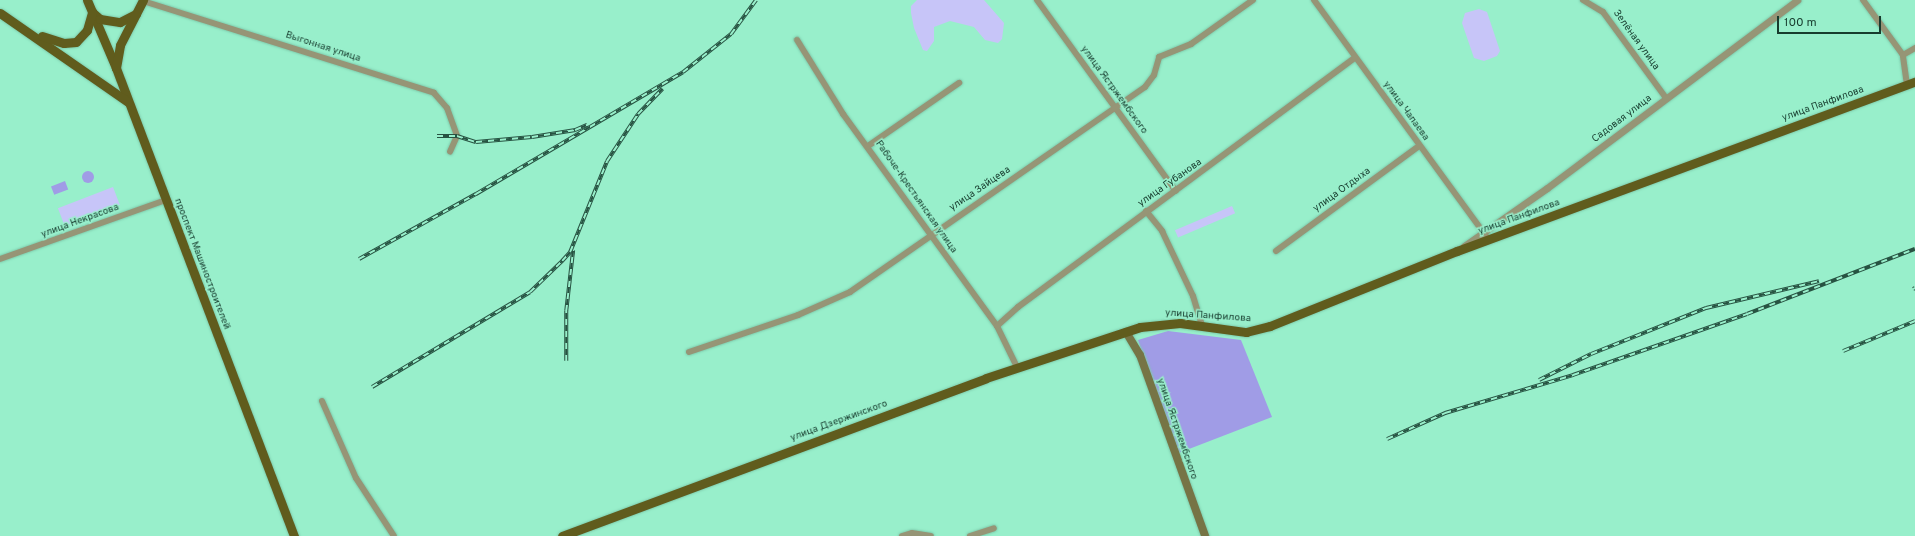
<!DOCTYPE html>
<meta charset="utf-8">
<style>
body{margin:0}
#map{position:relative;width:1915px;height:536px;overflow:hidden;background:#98efcb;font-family:Overpass,sans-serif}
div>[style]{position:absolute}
.green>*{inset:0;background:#c7c5f8;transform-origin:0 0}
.forest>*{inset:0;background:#a09ce6;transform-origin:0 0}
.round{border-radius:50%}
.roads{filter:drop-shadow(0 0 1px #7ecbac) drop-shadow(0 0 1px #7ecbac)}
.minor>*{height:6px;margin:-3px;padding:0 3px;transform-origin:3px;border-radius:3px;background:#969576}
.tertiary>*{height:7px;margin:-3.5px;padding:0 3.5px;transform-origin:3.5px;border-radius:3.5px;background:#969576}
.secondary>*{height:8px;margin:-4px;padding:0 4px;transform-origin:4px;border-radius:4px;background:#767445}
.primary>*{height:9px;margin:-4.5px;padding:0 4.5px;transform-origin:4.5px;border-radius:4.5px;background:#605c1d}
.rail>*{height:3.5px;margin-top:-1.75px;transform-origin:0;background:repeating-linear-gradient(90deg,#98efcb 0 6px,#275342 0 12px);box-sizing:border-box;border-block:1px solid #275342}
span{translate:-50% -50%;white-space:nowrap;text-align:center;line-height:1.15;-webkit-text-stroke:3px #98efcb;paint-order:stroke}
.street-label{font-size:10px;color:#173c2e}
.scale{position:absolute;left:1777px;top:16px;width:104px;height:18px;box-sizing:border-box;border:2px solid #173c2e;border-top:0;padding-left:5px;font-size:12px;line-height:14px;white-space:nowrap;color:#173c2e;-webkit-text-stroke:3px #98efcb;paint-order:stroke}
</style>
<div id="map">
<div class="green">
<div style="clip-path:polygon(917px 0,984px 0,1004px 23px,1002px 39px,998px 43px,985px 40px,974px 27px,950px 21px,934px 27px,934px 41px,927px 51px,923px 50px,914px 28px,911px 13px,911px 6px)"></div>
<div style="clip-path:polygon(1479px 9px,1487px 12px,1500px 51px,1497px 56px,1484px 61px,1474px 58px,1462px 23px,1465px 13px)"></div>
<div style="left:113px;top:187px;width:19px;height:59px;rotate:69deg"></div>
<div style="left:1232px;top:206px;width:8px;height:62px;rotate:67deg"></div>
</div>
<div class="forest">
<div class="round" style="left:82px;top:171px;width:12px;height:12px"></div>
<div style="left:65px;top:181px;width:9px;height:15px;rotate:69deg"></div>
<div style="clip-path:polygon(1168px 331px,1241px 340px,1272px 417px,1176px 454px,1138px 340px)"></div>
</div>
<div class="roads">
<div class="minor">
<div style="left:1037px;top:0;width:236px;rotate:54deg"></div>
<div style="left:1314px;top:0;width:292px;rotate:53.9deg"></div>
<div style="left:1583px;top:0;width:23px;rotate:31deg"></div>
<div style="left:1603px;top:12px;width:107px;rotate:53.8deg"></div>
<div style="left:1863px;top:0;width:68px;rotate:54deg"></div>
<div style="left:143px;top:1px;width:305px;rotate:17.5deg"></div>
<div style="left:434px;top:93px;width:20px;rotate:49deg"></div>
<div style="left:447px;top:108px;width:30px;rotate:70deg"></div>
<div style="left:457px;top:136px;width:17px;rotate:114deg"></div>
<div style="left:797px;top:40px;width:87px;rotate:58.1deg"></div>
<div style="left:843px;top:114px;width:262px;rotate:54deg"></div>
<div style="left:997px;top:326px;width:46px;rotate:64deg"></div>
<div style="left:1907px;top:85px;width:30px;rotate:-98deg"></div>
<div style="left:1903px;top:55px;width:14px;rotate:-30deg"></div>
<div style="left:868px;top:146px;width:111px;rotate:-34.7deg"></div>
<div style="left:1146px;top:211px;width:26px;rotate:51deg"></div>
<div style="left:1162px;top:231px;width:72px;rotate:64.5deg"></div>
<div style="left:1193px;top:296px;width:31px;rotate:73deg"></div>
<div style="left:1276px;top:251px;width:177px;rotate:-36.3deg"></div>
<div style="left:0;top:259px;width:176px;rotate:-19.6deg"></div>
<div style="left:997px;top:326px;width:28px;rotate:-42deg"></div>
<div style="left:1018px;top:307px;width:419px;rotate:-36.5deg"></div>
<div style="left:689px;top:352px;width:115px;rotate:-18.7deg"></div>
<div style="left:798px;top:315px;width:57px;rotate:-23.9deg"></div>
<div style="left:850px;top:292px;width:359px;rotate:-34.8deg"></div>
<div style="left:1145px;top:87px;width:15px;rotate:-53deg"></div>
<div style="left:1154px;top:75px;width:19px;rotate:-74deg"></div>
<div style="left:1159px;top:57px;width:35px;rotate:-22deg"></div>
<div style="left:1191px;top:44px;width:76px;rotate:-35.4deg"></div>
<div style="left:322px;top:401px;width:84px;rotate:66.2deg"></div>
<div style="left:356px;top:478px;width:69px;rotate:56.8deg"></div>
<div style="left:902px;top:536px;width:10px;rotate:-17deg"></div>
<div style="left:912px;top:533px;width:19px;rotate:9deg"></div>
<div style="left:970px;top:536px;width:25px;rotate:-18deg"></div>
</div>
<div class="tertiary">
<div style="left:1464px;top:246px;width:101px;rotate:-34.9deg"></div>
<div style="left:1547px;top:188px;width:313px;rotate:-36.9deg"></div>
</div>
<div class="secondary">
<div style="left:1126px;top:332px;width:27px;rotate:59deg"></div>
<div style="left:1140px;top:355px;width:192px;rotate:70.2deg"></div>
</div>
<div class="primary">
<div style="left:87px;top:0;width:74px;rotate:66.9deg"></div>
<div style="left:116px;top:68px;width:501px;rotate:69.18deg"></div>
<div style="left:0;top:13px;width:156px;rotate:34.8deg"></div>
<div style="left:93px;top:13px;width:9px;rotate:41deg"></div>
<div style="left:100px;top:19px;width:20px;rotate:9deg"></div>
<div style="left:120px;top:22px;width:18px;rotate:-27deg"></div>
<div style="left:42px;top:36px;width:23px;rotate:18deg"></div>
<div style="left:64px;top:43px;width:12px;rotate:-5deg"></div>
<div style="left:76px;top:42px;width:16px;rotate:-47deg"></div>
<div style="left:87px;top:30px;width:19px;rotate:-74deg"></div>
<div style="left:116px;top:68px;width:23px;rotate:-80deg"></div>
<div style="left:120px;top:45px;width:51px;rotate:-62.9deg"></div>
<div style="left:562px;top:536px;width:452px;rotate:-20.4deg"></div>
<div style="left:986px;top:378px;width:162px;rotate:-18.3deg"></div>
<div style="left:1140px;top:327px;width:40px;rotate:-5.7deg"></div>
<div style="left:1180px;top:323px;width:67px;rotate:7.8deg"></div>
<div style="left:1246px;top:332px;width:25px;rotate:-14deg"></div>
<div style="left:1270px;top:326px;width:201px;rotate:-21.9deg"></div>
<div style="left:1457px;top:251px;width:488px;rotate:-20.3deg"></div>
</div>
</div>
<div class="rail">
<div style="left:437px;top:136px;width:20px"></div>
<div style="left:457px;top:136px;width:20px;rotate:18deg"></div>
<div style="left:476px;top:142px;width:56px;rotate:-5.1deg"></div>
<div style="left:532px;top:137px;width:44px;rotate:-9.2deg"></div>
<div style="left:575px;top:130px;width:13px;rotate:-23deg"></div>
<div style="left:359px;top:259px;width:134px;rotate:-29.1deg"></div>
<div style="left:476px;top:194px;width:240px;rotate:-30.5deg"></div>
<div style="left:683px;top:72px;width:61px;rotate:-38.4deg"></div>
<div style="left:731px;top:34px;width:42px;rotate:-53.7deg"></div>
<div style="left:1913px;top:289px;width:2px;rotate:-27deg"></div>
<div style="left:1843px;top:351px;width:78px;rotate:-22.6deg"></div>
<div style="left:566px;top:361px;width:50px;rotate:-90deg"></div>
<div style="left:566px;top:311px;width:61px;rotate:-83.5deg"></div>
<div style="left:1539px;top:380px;width:58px;rotate:-26.6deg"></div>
<div style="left:1591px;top:354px;width:124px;rotate:-21.8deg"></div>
<div style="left:1706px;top:308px;width:116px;rotate:-13.4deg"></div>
<div style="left:372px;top:387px;width:184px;rotate:-31deg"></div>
<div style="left:530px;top:292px;width:45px;rotate:-44.1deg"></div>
<div style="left:562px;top:261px;width:12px;rotate:-48deg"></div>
<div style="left:570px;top:252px;width:98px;rotate:-67.9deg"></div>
<div style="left:607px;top:161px;width:56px;rotate:-56.6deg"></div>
<div style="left:638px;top:114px;width:35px;rotate:-46deg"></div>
<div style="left:1387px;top:439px;width:64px;rotate:-24.1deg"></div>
<div style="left:1445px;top:413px;width:134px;rotate:-16.5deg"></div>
<div style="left:1573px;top:375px;width:184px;rotate:-19.3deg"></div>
<div style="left:1747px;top:314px;width:180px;rotate:-21.2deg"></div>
</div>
<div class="street-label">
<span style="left:1636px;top:40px;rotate:54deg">Зелёная улица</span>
<span style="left:323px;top:47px;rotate:18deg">Выгонная улица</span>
<span style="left:1114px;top:90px;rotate:54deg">улица Ястржембского</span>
<span style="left:1823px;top:104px;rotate:-20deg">улица Панфилова</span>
<span style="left:1406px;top:111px;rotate:54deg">улица Чапаева</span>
<span style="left:1622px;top:119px;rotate:-37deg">Садовая улица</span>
<span style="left:1170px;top:183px;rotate:-35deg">улица Губанова</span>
<span style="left:980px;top:189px;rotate:-34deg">улица Зайцева</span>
<span style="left:1342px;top:190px;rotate:-36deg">улица Отдыха</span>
<span style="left:916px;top:197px;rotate:55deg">Рабоче-Крестьянская улица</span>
<span style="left:1519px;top:217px;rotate:-20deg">улица Панфилова</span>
<span style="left:80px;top:221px;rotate:-20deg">улица Некрасова</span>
<span style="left:202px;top:264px;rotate:69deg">проспект Машиностроителей</span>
<span style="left:1208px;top:316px;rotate:4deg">улица Панфилова</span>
<span style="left:839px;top:421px;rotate:-20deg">улица Дзержинского</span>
<span style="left:1177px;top:429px;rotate:71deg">улица Ястржембского</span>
</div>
<div class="scale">100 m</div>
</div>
